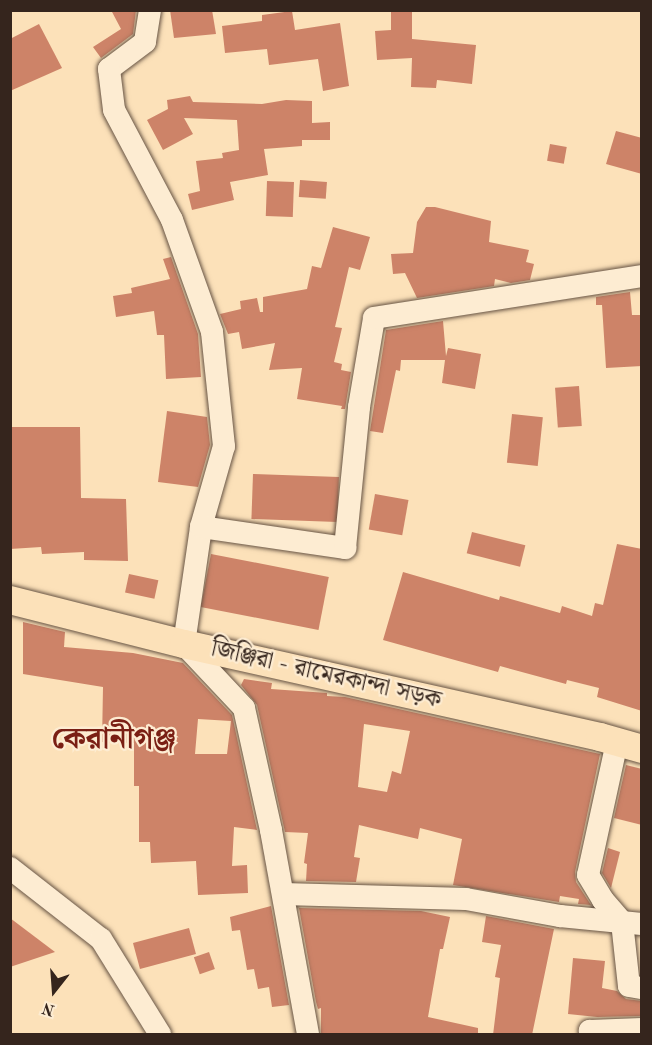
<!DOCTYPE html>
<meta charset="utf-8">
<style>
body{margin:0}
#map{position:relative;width:652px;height:1045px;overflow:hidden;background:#fce1b9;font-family:"Old Standard TT","Noto Serif Bengali",serif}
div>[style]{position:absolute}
.building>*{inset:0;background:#cd8368;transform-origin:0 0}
.roads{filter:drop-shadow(0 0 2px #675444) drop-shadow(0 0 2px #675444)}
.minor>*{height:22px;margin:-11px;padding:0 11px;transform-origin:11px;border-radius:11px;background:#fdecd2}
.major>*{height:28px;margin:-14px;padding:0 14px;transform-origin:14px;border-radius:14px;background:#fce1b9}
span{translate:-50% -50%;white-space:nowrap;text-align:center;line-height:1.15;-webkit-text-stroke:4.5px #fdecd2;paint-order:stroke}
.street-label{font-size:24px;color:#35251d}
.district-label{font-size:30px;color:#7a1f14;font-weight:700}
.frame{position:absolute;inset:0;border:12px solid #35251d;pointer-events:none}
.north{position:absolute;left:24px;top:961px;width:60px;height:60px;-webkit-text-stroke:4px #fdecd2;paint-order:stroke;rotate:197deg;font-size:16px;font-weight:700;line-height:24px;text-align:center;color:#35251d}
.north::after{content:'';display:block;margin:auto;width:21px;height:27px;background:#35251d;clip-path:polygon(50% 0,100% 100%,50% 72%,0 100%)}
</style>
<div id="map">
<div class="building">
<div style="clip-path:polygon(111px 10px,136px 10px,133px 34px,101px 58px,93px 47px,121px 29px)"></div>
<div style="clip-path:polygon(170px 10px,212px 10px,216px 34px,174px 38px)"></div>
<div style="clip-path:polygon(391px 10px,412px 10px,412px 39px,476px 45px,472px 84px,437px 80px,436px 88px,411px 87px,412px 58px,377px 60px,375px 31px,391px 30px)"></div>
<div style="clip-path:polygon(292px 11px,295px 30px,340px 23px,349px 86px,323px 91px,318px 59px,269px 65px,267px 49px,225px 53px,222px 26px,262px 21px,262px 15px)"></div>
<div style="clip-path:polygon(39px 24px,62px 68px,10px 91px,10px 39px)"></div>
<div style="clip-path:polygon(190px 96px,193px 102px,262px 104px,286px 100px,312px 101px,312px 123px,330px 122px,330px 140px,302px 140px,302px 146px,264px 149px,268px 175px,230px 182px,234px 200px,192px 210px,188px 194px,200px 191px,196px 161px,223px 158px,222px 153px,239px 150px,237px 120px,184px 118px,193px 134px,163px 150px,147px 120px,168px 109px,167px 100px)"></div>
<div style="clip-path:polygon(616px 131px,642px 138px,642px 174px,606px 164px)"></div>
<div style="left:550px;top:144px;width:17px;height:17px;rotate:10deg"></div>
<div style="left:300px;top:180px;width:27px;height:17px;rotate:4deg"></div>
<div style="left:267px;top:181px;width:27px;height:35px;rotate:2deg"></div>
<div style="clip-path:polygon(426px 207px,435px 207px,491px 221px,489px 242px,529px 250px,526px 262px,534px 264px,530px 280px,511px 283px,495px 279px,494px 286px,417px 298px,405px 273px,393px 274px,391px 254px,413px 253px,417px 222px)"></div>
<div style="clip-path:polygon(333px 227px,370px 237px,360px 270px,349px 267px,335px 327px,342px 328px,334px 362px,342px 364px,341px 370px,351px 372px,345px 409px,341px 409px,342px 406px,297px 399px,302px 368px,269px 370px,275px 343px,242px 349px,239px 332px,228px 334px,220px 314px,241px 309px,240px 301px,257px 298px,260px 312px,263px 312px,263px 297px,307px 289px,312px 266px,321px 268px)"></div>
<div style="clip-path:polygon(171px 257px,198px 334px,201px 377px,166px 379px,164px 335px,157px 335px,154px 311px,116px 317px,113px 296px,132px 293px,131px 288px,170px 279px,163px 259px)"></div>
<div style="clip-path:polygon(630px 292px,632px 315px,642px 315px,642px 366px,606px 368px,602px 305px,596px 305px,596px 297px)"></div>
<div style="clip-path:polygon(443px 321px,446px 356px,448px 348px,481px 354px,475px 389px,442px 383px,445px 360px,401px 360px,400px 371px,396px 370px,383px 433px,370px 431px,386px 330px)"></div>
<div style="left:579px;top:386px;width:40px;height:24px;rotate:86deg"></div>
<div style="clip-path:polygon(167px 411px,207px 417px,210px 445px,198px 487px,158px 482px)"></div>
<div style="left:512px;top:414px;width:31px;height:49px;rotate:6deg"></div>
<div style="clip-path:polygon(10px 427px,80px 427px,81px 498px,126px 499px,128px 561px,84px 560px,84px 552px,42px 554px,41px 547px,10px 549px)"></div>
<div style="left:253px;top:474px;width:86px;height:45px;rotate:2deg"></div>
<div style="left:375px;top:494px;width:34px;height:36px;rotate:10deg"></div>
<div style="left:472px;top:532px;width:55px;height:22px;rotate:14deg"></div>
<div style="clip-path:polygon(617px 544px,642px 549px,642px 711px,597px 697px,599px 688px,567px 680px,566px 684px,500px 666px,498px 672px,383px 640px,403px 572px,499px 600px,500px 596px,560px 613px,562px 606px,592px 616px,595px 603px,603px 605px)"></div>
<div style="left:211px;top:554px;width:120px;height:54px;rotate:11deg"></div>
<div style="left:129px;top:574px;width:30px;height:19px;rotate:12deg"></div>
<div style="clip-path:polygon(evenodd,23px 622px,65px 632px,64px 647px,133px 653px,183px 663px,232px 715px,257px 830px,234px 827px,232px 866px,247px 865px,248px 893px,198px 895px,196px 861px,151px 863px,150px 842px,139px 842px,139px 786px,134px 786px,134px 743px,102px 742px,103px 687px,23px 674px,23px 622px,198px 719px,231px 721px,227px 754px,195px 754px,198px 719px)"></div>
<div style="clip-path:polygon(evenodd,244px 679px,272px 683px,271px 689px,327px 693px,327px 696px,345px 697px,600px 754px,575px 872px,576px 882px,591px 905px,578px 904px,579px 899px,560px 896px,559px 902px,453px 885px,462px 839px,420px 828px,418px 839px,359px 825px,354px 857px,360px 858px,356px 882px,306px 881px,307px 864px,304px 863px,308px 833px,285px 832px,257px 705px,241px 685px,244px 679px,364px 724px,410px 731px,401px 774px,392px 771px,387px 792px,358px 787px,364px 724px)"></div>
<div style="clip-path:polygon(626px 765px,642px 769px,642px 825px,614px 818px)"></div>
<div style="clip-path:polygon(608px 848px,620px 852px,611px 888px,602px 873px)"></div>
<div style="clip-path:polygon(271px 906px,289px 1005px,272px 1007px,269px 987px,258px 989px,254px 969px,247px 970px,240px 930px,232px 931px,230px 917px)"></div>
<div style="clip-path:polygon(299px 908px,421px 911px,450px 917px,443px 949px,440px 949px,428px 1017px,478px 1028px,478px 1035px,321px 1035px,321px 1008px,318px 1009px,316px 1002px)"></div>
<div style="clip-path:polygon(486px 916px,554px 929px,532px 1035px,493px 1035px,500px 978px,495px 977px,501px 945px,482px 942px)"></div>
<div style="clip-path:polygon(10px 918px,55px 952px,10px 967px)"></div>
<div style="left:189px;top:928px;width:27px;height:58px;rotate:75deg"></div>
<div style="left:209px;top:952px;width:18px;height:16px;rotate:71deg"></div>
<div style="clip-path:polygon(573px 958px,605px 961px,602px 988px,617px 991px,626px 999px,642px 1001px,640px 1016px,597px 1017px,568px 1014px)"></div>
</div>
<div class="roads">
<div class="minor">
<div style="left:150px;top:10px;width:32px;rotate:99deg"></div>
<div style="left:145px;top:42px;width:45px;rotate:143.1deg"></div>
<div style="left:109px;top:69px;width:41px;rotate:83deg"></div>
<div style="left:114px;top:110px;width:124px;rotate:62.2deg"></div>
<div style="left:172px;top:220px;width:119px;rotate:70.3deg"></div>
<div style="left:212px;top:332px;width:115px;rotate:84deg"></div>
<div style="left:224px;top:446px;width:84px;rotate:105.9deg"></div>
<div style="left:617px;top:742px;width:136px;rotate:102.3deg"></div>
<div style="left:588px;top:875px;width:29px;rotate:59deg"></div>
<div style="left:603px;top:900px;width:29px;rotate:49deg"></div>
<div style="left:622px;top:922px;width:64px;rotate:83.8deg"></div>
<div style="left:629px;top:986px;width:13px;rotate:9deg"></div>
<div style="left:10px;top:868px;width:115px;rotate:38deg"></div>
<div style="left:101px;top:939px;width:112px;rotate:58.2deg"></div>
<div style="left:283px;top:894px;width:183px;rotate:1.6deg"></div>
<div style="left:466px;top:899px;width:96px;rotate:10.3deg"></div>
<div style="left:560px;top:916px;width:82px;rotate:5.6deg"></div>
<div style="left:308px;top:1034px;width:207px;rotate:-100.3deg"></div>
<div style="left:271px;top:830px;width:125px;rotate:-102.5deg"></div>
<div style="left:244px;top:708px;width:88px;rotate:-133.2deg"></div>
<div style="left:184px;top:644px;width:118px;rotate:-81.7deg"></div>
<div style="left:201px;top:527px;width:146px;rotate:8.3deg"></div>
<div style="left:345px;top:548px;width:142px;rotate:-84.3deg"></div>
<div style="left:359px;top:407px;width:90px;rotate:-80.4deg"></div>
<div style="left:374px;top:318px;width:271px;rotate:-8.9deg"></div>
<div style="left:592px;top:1034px;width:4px;rotate:-124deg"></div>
<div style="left:590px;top:1031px;width:52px;rotate:-2.2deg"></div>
</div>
<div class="major">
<div style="left:10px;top:600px;width:179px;rotate:14.2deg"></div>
<div style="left:184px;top:644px;width:426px;rotate:12.6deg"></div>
<div style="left:600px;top:737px;width:44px;rotate:15.9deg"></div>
</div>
</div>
<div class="street-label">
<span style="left:326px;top:676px;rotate:13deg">জিঞ্জিরা - রামেরকান্দা সড়ক</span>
</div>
<div class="district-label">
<span style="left:114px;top:740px">কেরানীগঞ্জ</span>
</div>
<div class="frame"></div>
<div class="north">N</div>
</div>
